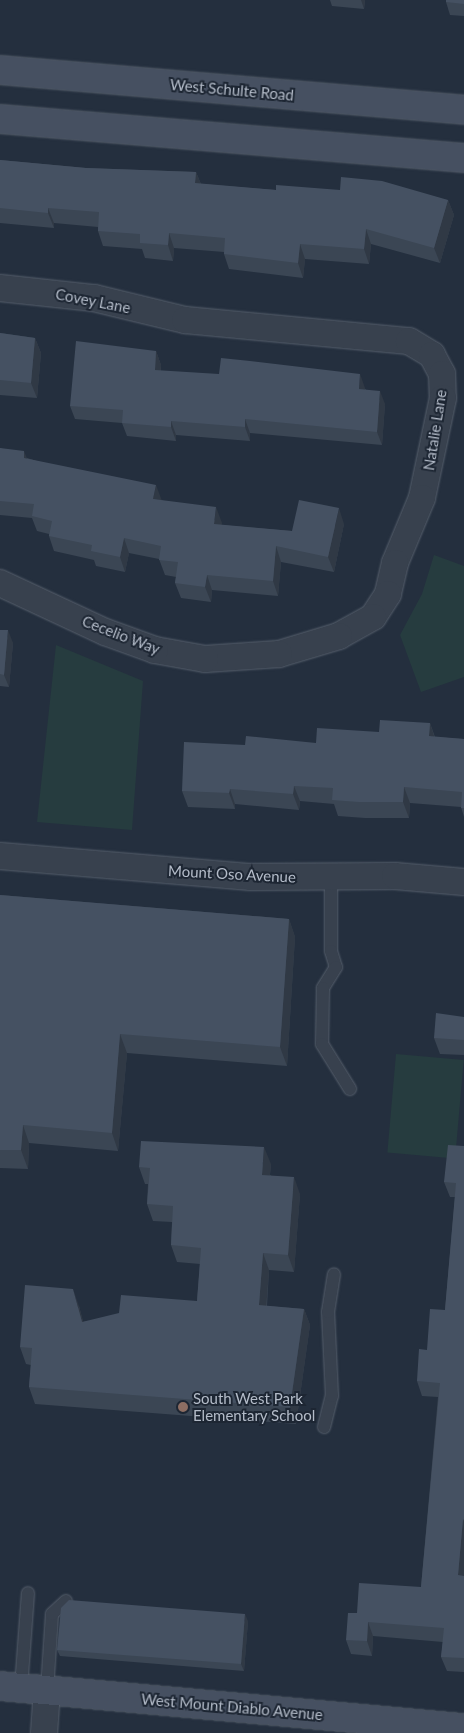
<!DOCTYPE html>
<style>
body{margin:0}
#map{position:relative;width:464px;height:1733px;overflow:hidden;background:#242f3e;font-family:Lato,sans-serif}
div>[style]{position:absolute}
.green>*{inset:0;background:#263c3f;transform-origin:0 0}
.roads{filter:drop-shadow(0 0 1px #565f6c) drop-shadow(0 0 1px #565f6c)}
.lane>*{height:12px;margin:-6px;padding:0 6px;transform-origin:6px;border-radius:6px;background:#38414e}
.street>*{height:26px;margin:-13px;padding:0 13px;transform-origin:13px;border-radius:13px;background:#38414e}
.secondary>*{height:28px;margin:-14px;padding:0 14px;transform-origin:14px;border-radius:14px;background:#465061}
.wall>*{inset:0;background:#3b4654}
.shaded-wall>*{inset:0;background:#303945}
.building>*{inset:0;background:#455162}
.dots>*{width:14px;height:14px;translate:-50% -50%;box-sizing:border-box;border:2px solid #1d2633;border-radius:50%}
span{translate:-50% -50%;white-space:nowrap;text-align:center;line-height:1.15;-webkit-text-stroke:4px #1d2633;paint-order:stroke}
.street-label{font-size:15px;color:#b4bcc9}
.poi-label{font-size:15px;color:#b4bcc9}
.left{translate:0 -50%;text-align:left}
</style>
<div id="map">
<div class="green">
<div style="clip-path:polygon(434px 555px,464px 566px,464px 677px,421px 692px,400px 635px,422px 594px)"></div>
<div style="clip-path:polygon(56px 645px,143px 681px,132px 830px,37px 822px)"></div>
<div style="left:396px;top:1054px;width:68px;height:99px;rotate:5deg"></div>
</div>
<div class="roads">
<div class="lane">
<div style="left:331px;top:877px;width:74px;rotate:90deg"></div>
<div style="left:331px;top:951px;width:17px;rotate:73deg"></div>
<div style="left:336px;top:967px;width:25px;rotate:122deg"></div>
<div style="left:323px;top:988px;width:56px;rotate:91deg"></div>
<div style="left:322px;top:1044px;width:53px;rotate:58.1deg"></div>
<div style="left:324px;top:1427px;width:32px;rotate:-76deg"></div>
<div style="left:332px;top:1396px;width:84px;rotate:-92.7deg"></div>
<div style="left:328px;top:1312px;width:38px;rotate:-81deg"></div>
<div style="left:21px;top:1688px;width:95px;rotate:-85.8deg"></div>
<div style="left:47px;top:1690px;width:76px;rotate:-86.2deg"></div>
<div style="left:52px;top:1614px;width:19px;rotate:-43deg"></div>
</div>
<div class="street">
<div style="left:0;top:288px;width:95px;rotate:6.1deg"></div>
<div style="left:94px;top:298px;width:94px;rotate:13.6deg"></div>
<div style="left:185px;top:320px;width:225px;rotate:5.4deg"></div>
<div style="left:409px;top:341px;width:27px;rotate:31deg"></div>
<div style="left:432px;top:355px;width:21px;rotate:62deg"></div>
<div style="left:442px;top:374px;width:24px;rotate:88deg"></div>
<div style="left:443px;top:398px;width:102px;rotate:101.9deg"></div>
<div style="left:422px;top:498px;width:70px;rotate:112.6deg"></div>
<div style="left:395px;top:563px;width:32px;rotate:103deg"></div>
<div style="left:388px;top:594px;width:27px;rotate:123deg"></div>
<div style="left:373px;top:617px;width:39px;rotate:151deg"></div>
<div style="left:339px;top:636px;width:63px;rotate:163.3deg"></div>
<div style="left:279px;top:654px;width:74px;rotate:176.1deg"></div>
<div style="left:205px;top:659px;width:51px;rotate:-169.8deg"></div>
<div style="left:155px;top:650px;width:53px;rotate:-160.2deg"></div>
<div style="left:105px;top:632px;width:116px;rotate:-155deg"></div>
<div style="left:0;top:856px;width:252px;rotate:4.8deg"></div>
<div style="left:251px;top:877px;width:144px;rotate:-0.4deg"></div>
<div style="left:395px;top:876px;width:69px;rotate:5deg"></div>
<div style="left:44px;top:1733px;width:43px;rotate:-86deg"></div>
</div>
<div class="secondary">
<div style="left:0;top:70px;width:466px;rotate:4.9deg"></div>
<div style="left:0;top:119px;width:466px;rotate:4.8deg"></div>
<div style="left:0;top:1686px;width:466px;rotate:5.2deg"></div>
</div>
</div>
<div class="wall">
<div style="clip-path:polygon(330px 0,365px 0,364px 9px,332px 6px)"></div>
<div style="clip-path:polygon(464px 0,464px 16px,450px 15px,446px 2px)"></div>
<div style="clip-path:polygon(0 160px,86px 168px,196px 172px,201px 184px,276px 190px,448px 200px,454px 215px,440px 263px,371px 244px,369px 264px,305px 259px,303px 278px,229px 269px,224px 254px,224px 252px,174px 248px,173px 261px,145px 258px,142px 249px,103px 246px,98px 231px,98px 227px,54px 223px,54px 228px,0 223px)"></div>
<div style="clip-path:polygon(0 333px,35px 338px,41px 353px,37px 398px,0 395px)"></div>
<div style="clip-path:polygon(156px 351px,161px 365px,161px 371px,365px 388px,365px 389px,385px 404px,382px 445px,250px 433px,250px 441px,176px 435px,176px 441px,127px 436px,122px 423px,75px 419px,70px 406px)"></div>
<div style="clip-path:polygon(0 448px,27px 458px,161px 500px,222px 523px,221px 525px,292px 531px,344px 524px,334px 572px,281px 562px,278px 596px,212px 590px,211px 602px,181px 598px,175px 583px,176px 577px,165px 575px,159px 559px,129px 553px,125px 572px,96px 566px,94px 560px,54px 551px,49px 536px,49px 534px,37px 531px,32px 518px,0 515px)"></div>
<div style="clip-path:polygon(0 630px,13px 643px,9px 687px,0 686px)"></div>
<div style="clip-path:polygon(430px 723px,435px 737px,464px 739px,464px 817px,461px 807px,410px 803px,409px 818px,365px 818px,338px 816px,334px 804px,300px 801px,299px 810px,235px 804px,235px 809px,188px 807px,182px 791px,245px 745px,316px 743px)"></div>
<div style="clip-path:polygon(0 895px,289px 919px,295px 937px,287px 1066px,127px 1053px,118px 1151px,29px 1143px,28px 1169px,0 1168px)"></div>
<div style="clip-path:polygon(464px 1017px,464px 1055px,440px 1054px,434px 1038px)"></div>
<div style="clip-path:polygon(464px 1146px,464px 1672px,447px 1671px,441px 1657px,443px 1642px,373px 1636px,372px 1656px,351px 1654px,346px 1640px,357px 1613px,421px 1587px,438px 1397px,422px 1396px,417px 1381px,427px 1350px,445px 1310px,455px 1197px,450px 1197px,444px 1182px)"></div>
<div style="clip-path:polygon(271px 1164px,270px 1175px,300px 1194px,294px 1272px,269px 1270px,267px 1306px,304px 1309px,310px 1325px,296px 1424px,35px 1404px,29px 1387px,31px 1365px,26px 1364px,20px 1347px,79px 1306px,83px 1322px,197px 1301px,200px 1264px,177px 1262px,171px 1245px,172px 1222px,153px 1221px,147px 1204px,148px 1184px,145px 1184px,139px 1167px)"></div>
<div style="clip-path:polygon(248px 1621px,244px 1671px,60px 1656px,57px 1650px)"></div>
</div>
<div class="shaded-wall">
<div style="clip-path:polygon(361px 0,365px 0,364px 9px)"></div>
<div style="clip-path:polygon(196px 172px,202px 187px,195px 183px)"></div>
<div style="clip-path:polygon(448px 200px,454px 215px,440px 263px,434px 248px)"></div>
<div style="clip-path:polygon(48px 208px,54px 223px,54px 228px,48px 213px)"></div>
<div style="clip-path:polygon(366px 229px,371px 244px,369px 264px,364px 249px)"></div>
<div style="clip-path:polygon(169px 233px,174px 248px,173px 261px,168px 245px)"></div>
<div style="clip-path:polygon(300px 244px,305px 259px,303px 278px,298px 263px)"></div>
<div style="clip-path:polygon(35px 338px,41px 353px,37px 398px,31px 383px)"></div>
<div style="clip-path:polygon(156px 351px,161px 365px,160px 384px,155px 370px)"></div>
<div style="clip-path:polygon(360px 374px,365px 388px,364px 403px,359px 389px)"></div>
<div style="clip-path:polygon(380px 391px,385px 404px,382px 445px,377px 432px)"></div>
<div style="clip-path:polygon(245px 419px,250px 433px,250px 441px,245px 427px)"></div>
<div style="clip-path:polygon(171px 421px,176px 435px,176px 441px,171px 427px)"></div>
<div style="clip-path:polygon(24px 451px,30px 466px,24px 458px)"></div>
<div style="clip-path:polygon(156px 485px,162px 501px,153px 499px)"></div>
<div style="clip-path:polygon(216px 507px,222px 523px,219px 539px,214px 524px)"></div>
<div style="clip-path:polygon(339px 508px,344px 524px,334px 572px,328px 557px)"></div>
<div style="clip-path:polygon(124px 538px,129px 553px,125px 572px,120px 557px)"></div>
<div style="clip-path:polygon(276px 546px,281px 562px,278px 596px,273px 581px)"></div>
<div style="clip-path:polygon(207px 575px,212px 590px,211px 602px,205px 587px)"></div>
<div style="clip-path:polygon(8px 630px,13px 643px,9px 687px,4px 675px)"></div>
<div style="clip-path:polygon(430px 723px,435px 739px,429px 736px)"></div>
<div style="clip-path:polygon(294px 786px,300px 801px,299px 810px,293px 794px)"></div>
<div style="clip-path:polygon(404px 787px,410px 803px,409px 818px,403px 802px)"></div>
<div style="clip-path:polygon(230px 789px,235px 804px,235px 809px,229px 793px)"></div>
<div style="clip-path:polygon(289px 919px,295px 937px,287px 1066px,280px 1047px)"></div>
<div style="clip-path:polygon(120px 1034px,127px 1053px,118px 1151px,112px 1133px)"></div>
<div style="clip-path:polygon(23px 1125px,29px 1143px,28px 1169px,21px 1150px)"></div>
<div style="clip-path:polygon(264px 1147px,271px 1164px,268px 1192px,262px 1175px)"></div>
<div style="clip-path:polygon(294px 1177px,300px 1194px,294px 1272px,288px 1255px)"></div>
<div style="clip-path:polygon(263px 1253px,269px 1270px,265px 1322px,259px 1305px)"></div>
<div style="clip-path:polygon(73px 1289px,79px 1306px,88px 1339px,82px 1322px)"></div>
<div style="clip-path:polygon(304px 1309px,310px 1325px,296px 1424px,290px 1407px)"></div>
<div style="clip-path:polygon(463px 1519px,464px 1522px,464px 1580px,458px 1575px)"></div>
<div style="clip-path:polygon(245px 1614px,248px 1621px,244px 1671px,241px 1664px)"></div>
<div style="clip-path:polygon(368px 1622px,373px 1636px,372px 1656px,367px 1641px)"></div>
</div>
<div class="building">
<div style="clip-path:polygon(446px 0,464px 0,464px 4px,446px 2px)"></div>
<div style="clip-path:polygon(0 160px,86px 168px,196px 172px,195px 183px,276px 190px,276px 185px,340px 190px,341px 177px,382px 181px,448px 200px,434px 248px,366px 229px,364px 249px,300px 244px,298px 263px,224px 254px,225px 238px,169px 233px,168px 245px,140px 243px,140px 234px,98px 231px,99px 212px,48px 208px,48px 213px,0 208px)"></div>
<div style="clip-path:polygon(0 333px,35px 338px,31px 383px,0 380px)"></div>
<div style="clip-path:polygon(76px 341px,156px 351px,155px 370px,219px 374px,221px 358px,250px 361px,360px 374px,359px 389px,380px 391px,377px 432px,245px 419px,245px 427px,171px 421px,171px 427px,122px 423px,123px 410px,70px 406px)"></div>
<div style="clip-path:polygon(0 448px,24px 451px,24px 458px,156px 485px,153px 499px,216px 507px,214px 524px,292px 531px,299px 500px,339px 508px,328px 557px,276px 546px,273px 581px,207px 575px,205px 587px,175px 583px,178px 562px,159px 560px,161px 546px,124px 538px,120px 557px,91px 551px,92px 545px,49px 536px,52px 521px,32px 516px,34px 504px,0 501px)"></div>
<div style="clip-path:polygon(0 630px,8px 630px,4px 675px,0 674px)"></div>
<div style="clip-path:polygon(380px 720px,430px 723px,429px 736px,464px 739px,464px 808px,461px 808px,462px 792px,404px 787px,403px 802px,359px 802px,332px 800px,333px 788px,294px 786px,293px 794px,230px 789px,229px 793px,182px 791px,184px 742px,245px 745px,246px 736px,316px 743px,317px 728px,379px 732px)"></div>
<div style="clip-path:polygon(0 895px,289px 919px,280px 1047px,120px 1034px,112px 1133px,23px 1125px,21px 1150px,0 1150px)"></div>
<div style="clip-path:polygon(436px 1013px,464px 1017px,464px 1040px,434px 1038px)"></div>
<div style="clip-path:polygon(141px 1141px,264px 1147px,262px 1175px,294px 1177px,288px 1255px,263px 1253px,259px 1305px,304px 1309px,290px 1407px,29px 1387px,32px 1348px,20px 1347px,25px 1285px,73px 1289px,82px 1322px,119px 1313px,121px 1295px,197px 1301px,201px 1248px,171px 1245px,173px 1206px,147px 1204px,150px 1168px,139px 1167px)"></div>
<div style="clip-path:polygon(448px 1145px,464px 1146px,464px 1520px,463px 1519px,458px 1575px,464px 1576px,464px 1658px,441px 1657px,444px 1628px,368px 1622px,367px 1641px,346px 1640px,348px 1613px,357px 1613px,359px 1583px,421px 1587px,440px 1383px,417px 1381px,419px 1349px,427px 1350px,430px 1309px,445px 1310px,456px 1183px,444px 1182px)"></div>
<div style="clip-path:polygon(69px 1600px,245px 1614px,241px 1664px,57px 1650px,61px 1608px)"></div>
</div>
<div class="dots">
<div style="left:183px;top:1407px;background:#8d6e63"></div>
</div>
<div class="street-label">
<span style="left:232px;top:90px;rotate:5deg">West Schulte Road</span>
<span style="left:93px;top:301px;rotate:11deg">Covey Lane</span>
<span style="left:435px;top:430px;rotate:-81deg">Natalie Lane</span>
<span style="left:121px;top:635px;rotate:21deg">Cecelio Way</span>
<span style="left:232px;top:874px;rotate:3deg">Mount Oso Avenue</span>
<span style="left:232px;top:1707px;rotate:5deg">West Mount Diablo Avenue</span>
</div>
<div class="poi-label">
<span class="left" style="left:193px;top:1407px">South West Park<br>Elementary School</span>
</div>
</div>
